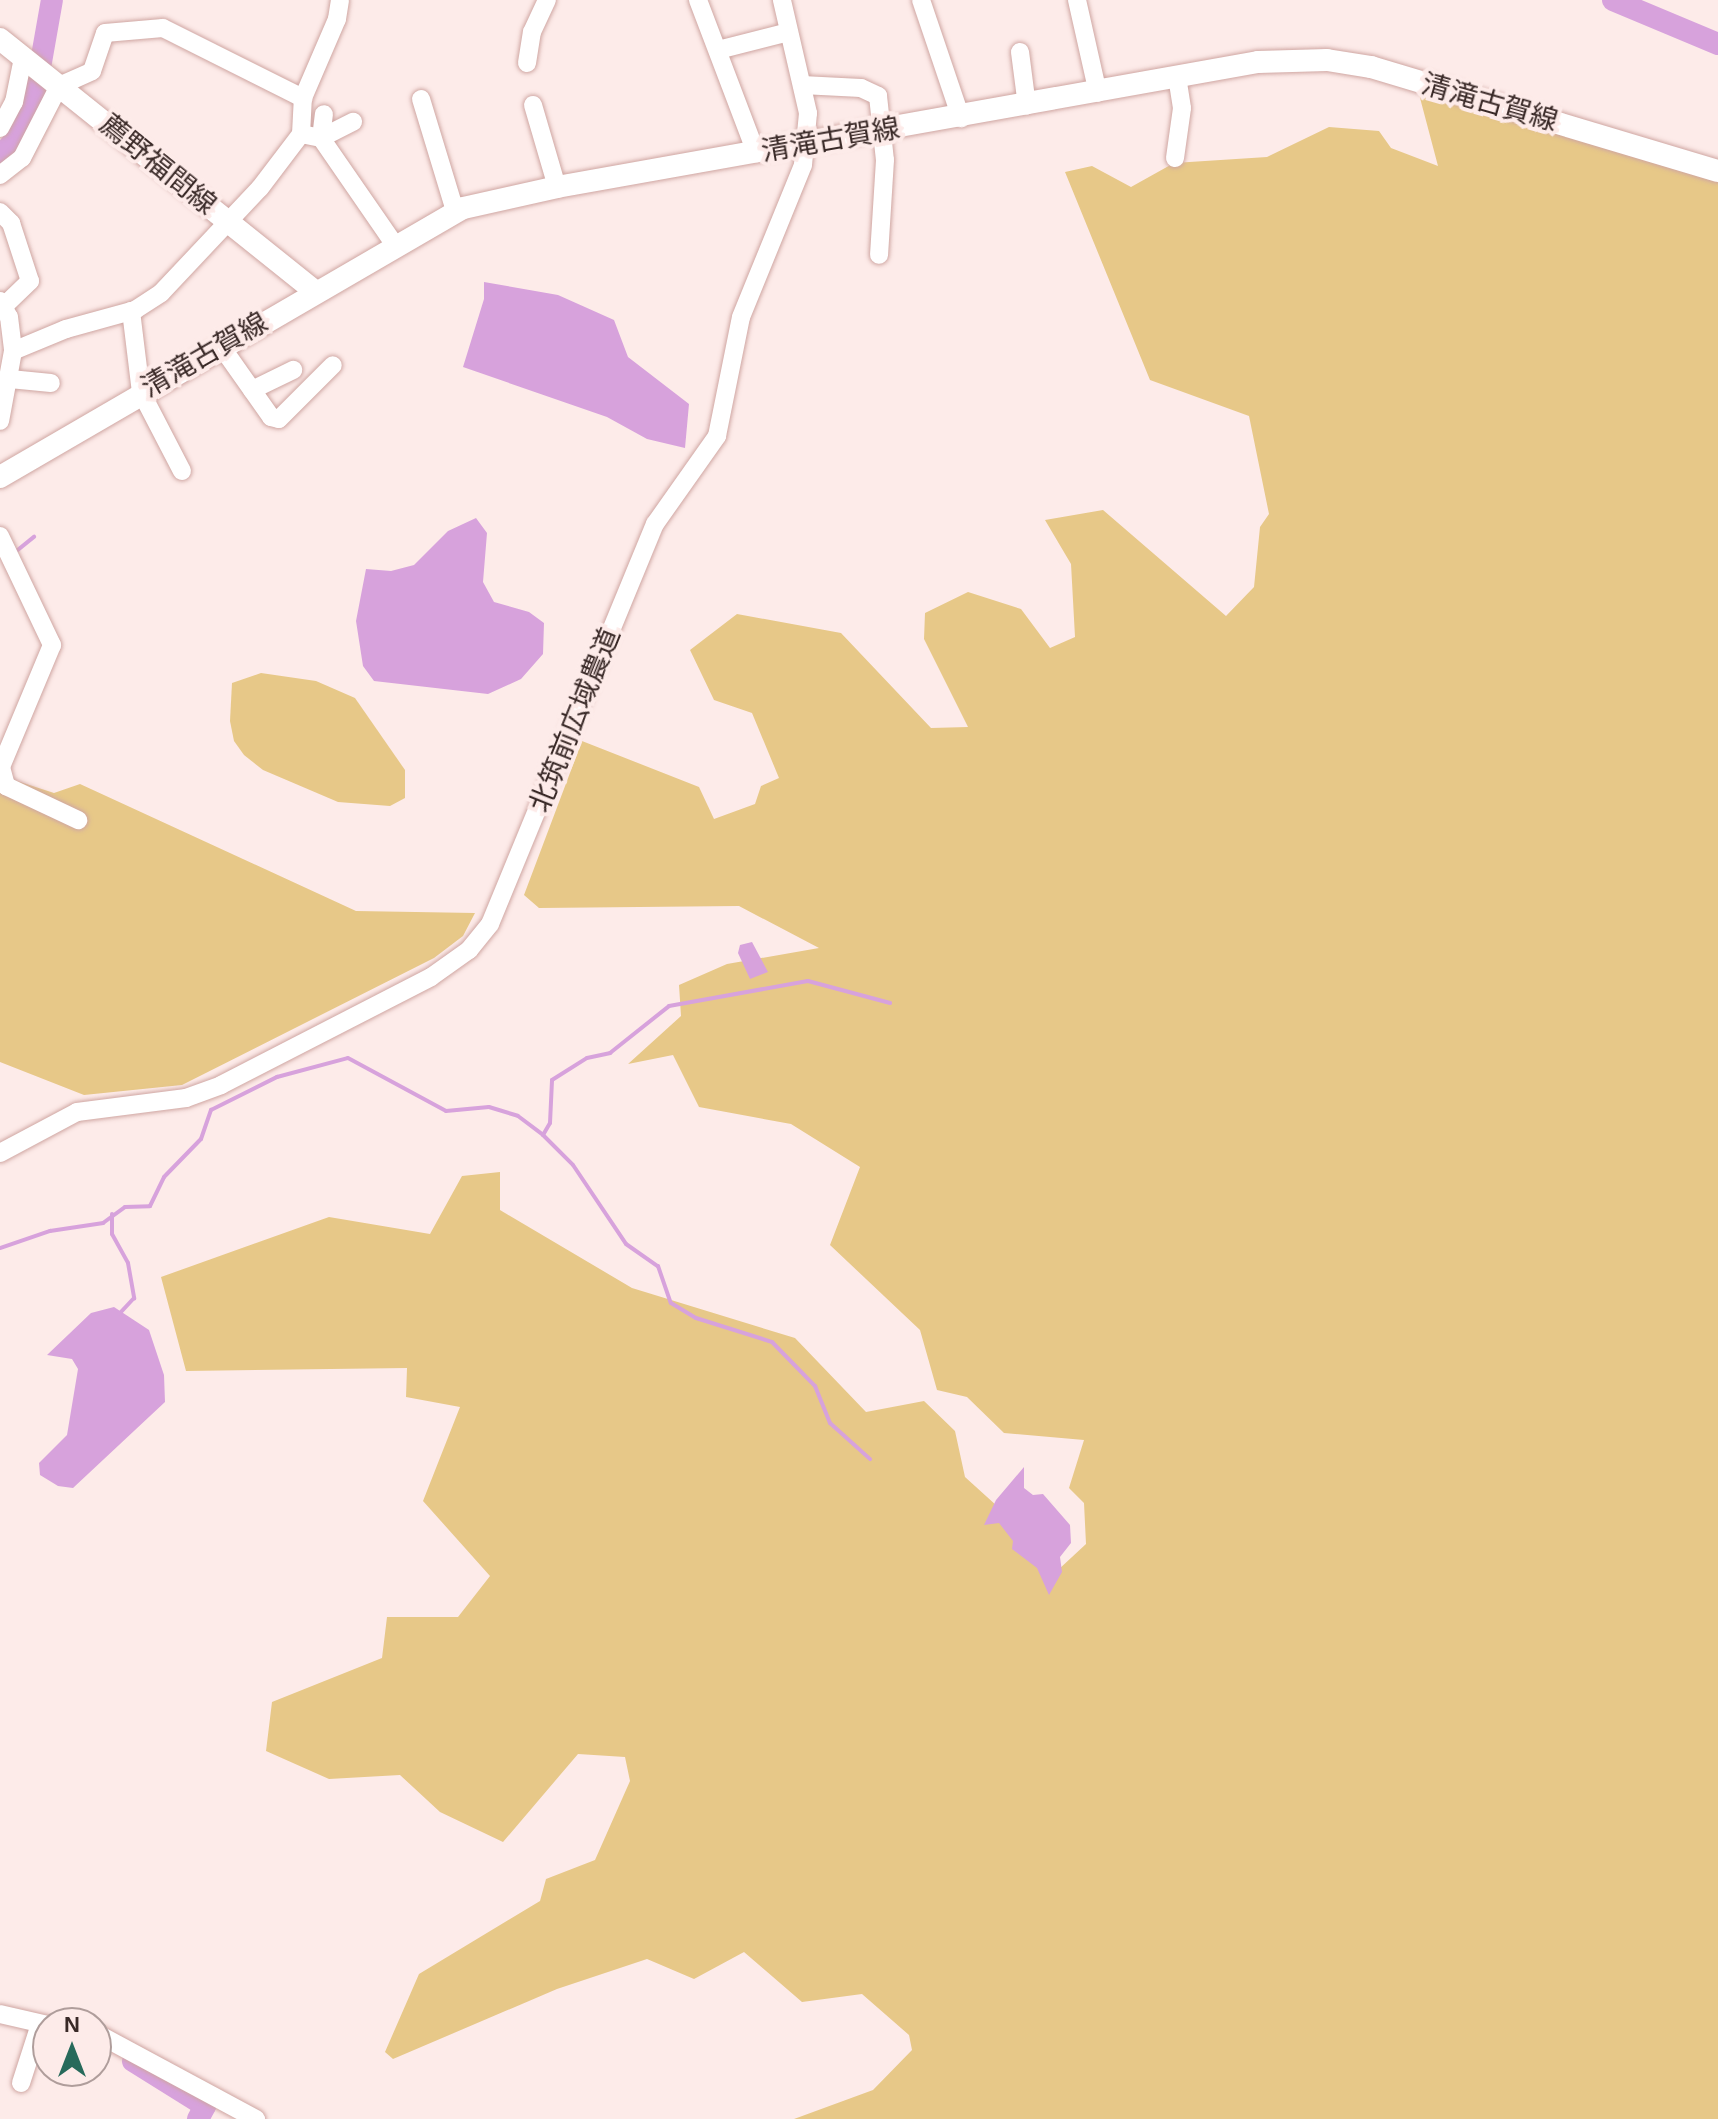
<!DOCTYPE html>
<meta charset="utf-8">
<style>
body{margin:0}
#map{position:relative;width:1718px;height:2119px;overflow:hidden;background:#fdebe9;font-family:Arial,"Noto Sans JP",sans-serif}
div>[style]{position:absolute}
.green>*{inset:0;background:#e7c888}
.water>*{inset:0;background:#d7a2dc}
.stream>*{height:4px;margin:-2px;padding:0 2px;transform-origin:2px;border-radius:2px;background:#d7a2dc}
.river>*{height:22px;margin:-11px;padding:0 11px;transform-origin:11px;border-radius:11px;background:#d7a2dc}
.roads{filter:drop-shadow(0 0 2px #cfa6a2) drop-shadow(0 0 2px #cfa6a2)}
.minor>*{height:18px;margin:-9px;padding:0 9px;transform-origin:9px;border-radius:9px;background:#fff}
.major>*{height:22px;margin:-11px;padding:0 11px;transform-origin:11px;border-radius:11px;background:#fff}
span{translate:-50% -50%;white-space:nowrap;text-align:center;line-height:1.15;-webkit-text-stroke:8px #fdebe9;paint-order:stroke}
.street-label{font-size:28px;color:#392927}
.north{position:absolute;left:32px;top:2007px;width:80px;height:80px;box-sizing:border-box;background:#fdebe9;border:2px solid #af9d9b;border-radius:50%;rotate:0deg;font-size:22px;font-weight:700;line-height:32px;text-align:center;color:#392927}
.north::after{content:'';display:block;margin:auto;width:28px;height:36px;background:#276a5b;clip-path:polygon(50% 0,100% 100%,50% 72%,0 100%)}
</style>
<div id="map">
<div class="green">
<div style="clip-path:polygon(1415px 79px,1718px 178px,1718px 2119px,794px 2119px,873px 2090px,912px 2050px,909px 2035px,862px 1994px,802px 2002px,744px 1952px,694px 1979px,647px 1959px,557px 1989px,393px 2059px,385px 2052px,419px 1974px,540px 1901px,546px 1879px,595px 1860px,630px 1781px,625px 1757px,578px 1754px,503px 1842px,440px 1812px,400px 1775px,329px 1779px,266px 1751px,272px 1702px,382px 1658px,387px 1617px,458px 1617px,490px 1576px,423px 1501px,460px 1407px,406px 1397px,407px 1368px,186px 1371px,161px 1277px,329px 1217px,430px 1234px,462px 1176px,500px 1172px,500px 1210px,632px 1288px,795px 1338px,866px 1412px,924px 1401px,955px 1431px,965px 1477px,1039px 1544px,1058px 1570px,1086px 1544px,1084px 1503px,1069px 1488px,1084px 1440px,1004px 1433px,967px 1397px,937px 1390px,920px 1330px,830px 1245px,860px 1167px,791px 1124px,699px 1107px,673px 1055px,628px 1064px,681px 1016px,679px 985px,727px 964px,819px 948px,739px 906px,539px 908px,524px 895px,582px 741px,699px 787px,714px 819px,755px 804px,761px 786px,779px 778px,752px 713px,714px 700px,690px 650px,737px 614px,841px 633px,931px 728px,968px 727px,924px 639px,925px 613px,968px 592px,1021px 609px,1050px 648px,1075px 637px,1071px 564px,1045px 520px,1103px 510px,1226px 616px,1254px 587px,1260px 527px,1269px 514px,1249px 416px,1150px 380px,1065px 172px,1092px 166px,1131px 187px,1174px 163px,1267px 157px,1329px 127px,1379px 131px,1391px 148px,1438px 166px)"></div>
<div style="clip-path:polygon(261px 673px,316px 681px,355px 698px,405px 770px,405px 798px,390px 806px,338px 802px,263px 770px,244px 755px,234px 741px,230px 721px,232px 683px)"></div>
<div style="clip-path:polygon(11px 779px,54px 793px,80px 784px,356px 911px,475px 913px,463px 936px,434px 958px,182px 1085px,84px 1095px,0 1062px,0 780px)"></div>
</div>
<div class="water">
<div style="clip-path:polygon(484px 282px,558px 295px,614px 320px,628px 357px,689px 404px,685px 448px,647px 439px,607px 417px,463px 367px,484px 299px)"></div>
<div style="clip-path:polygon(476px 518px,487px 533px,483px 582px,494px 602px,529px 612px,544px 623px,543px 654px,521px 679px,488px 694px,374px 681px,363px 666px,356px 621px,366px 569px,391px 571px,414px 565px,448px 531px)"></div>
<div style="clip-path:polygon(752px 942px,768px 972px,750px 979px,738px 953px,740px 945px)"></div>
<div style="clip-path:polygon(114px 1307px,149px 1330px,164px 1375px,165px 1402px,73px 1488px,58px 1486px,40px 1475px,39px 1463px,67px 1435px,78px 1369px,72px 1359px,47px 1355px,91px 1313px)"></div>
<div style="clip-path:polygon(1024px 1467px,1024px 1488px,1033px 1495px,1043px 1494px,1070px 1525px,1071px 1543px,1060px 1557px,1062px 1572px,1049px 1595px,1037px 1568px,1012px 1549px,1013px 1541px,999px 1523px,984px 1525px,996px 1500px)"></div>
</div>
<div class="stream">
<div style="left:14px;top:553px;width:26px;rotate:-39deg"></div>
<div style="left:543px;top:1135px;width:14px;rotate:-60deg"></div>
<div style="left:550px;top:1123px;width:43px;rotate:-87.3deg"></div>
<div style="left:552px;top:1080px;width:41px;rotate:-32.2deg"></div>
<div style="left:587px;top:1058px;width:24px;rotate:-12deg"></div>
<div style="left:610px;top:1053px;width:75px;rotate:-38.5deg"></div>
<div style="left:669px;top:1006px;width:141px;rotate:-10.2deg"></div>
<div style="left:808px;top:981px;width:85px;rotate:15deg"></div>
<div style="left:112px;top:1214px;width:20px;rotate:90deg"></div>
<div style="left:112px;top:1234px;width:33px;rotate:61deg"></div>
<div style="left:128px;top:1263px;width:36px;rotate:80deg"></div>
<div style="left:134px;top:1298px;width:21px;rotate:133deg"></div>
<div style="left:0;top:1248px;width:53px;rotate:-18.8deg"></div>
<div style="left:50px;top:1231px;width:54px;rotate:-8.6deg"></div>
<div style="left:103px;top:1223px;width:27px;rotate:-36deg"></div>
<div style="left:125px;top:1207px;width:25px;rotate:-2deg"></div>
<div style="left:150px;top:1206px;width:32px;rotate:-64deg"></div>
<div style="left:164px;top:1177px;width:53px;rotate:-45.8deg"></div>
<div style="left:201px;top:1139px;width:31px;rotate:-71deg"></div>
<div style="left:211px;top:1110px;width:74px;rotate:-26.6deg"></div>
<div style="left:277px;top:1077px;width:73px;rotate:-15deg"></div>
<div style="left:348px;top:1058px;width:111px;rotate:28.4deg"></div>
<div style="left:446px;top:1111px;width:43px;rotate:-5.3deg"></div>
<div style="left:489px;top:1107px;width:30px;rotate:17deg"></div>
<div style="left:518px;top:1116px;width:31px;rotate:37deg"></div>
<div style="left:543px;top:1135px;width:42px;rotate:45deg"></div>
<div style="left:573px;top:1165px;width:95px;rotate:56.1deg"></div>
<div style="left:626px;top:1244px;width:39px;rotate:35deg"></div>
<div style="left:658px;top:1266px;width:39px;rotate:71deg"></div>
<div style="left:671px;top:1303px;width:29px;rotate:31deg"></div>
<div style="left:696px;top:1318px;width:80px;rotate:17.5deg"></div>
<div style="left:772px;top:1342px;width:62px;rotate:45.7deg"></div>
<div style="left:815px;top:1386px;width:40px;rotate:68deg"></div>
<div style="left:830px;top:1423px;width:54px;rotate:42deg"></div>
</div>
<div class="river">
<div style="left:1613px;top:0;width:114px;rotate:22.7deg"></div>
<div style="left:0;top:158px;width:37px;rotate:-52deg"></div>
<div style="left:23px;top:129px;width:35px;rotate:-70deg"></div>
<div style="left:35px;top:96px;width:97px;rotate:-80deg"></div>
<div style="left:133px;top:2061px;width:85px;rotate:32deg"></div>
<div style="left:205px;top:2106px;width:15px;rotate:118deg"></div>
</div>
<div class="roads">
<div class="minor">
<div style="left:698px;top:0;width:164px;rotate:69.2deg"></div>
<div style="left:921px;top:0;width:125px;rotate:71.3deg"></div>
<div style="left:1077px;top:0;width:95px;rotate:77.3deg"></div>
<div style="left:718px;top:50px;width:73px;rotate:-14.2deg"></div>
<div style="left:1020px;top:52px;width:54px;rotate:82.6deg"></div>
<div style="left:527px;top:63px;width:31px;rotate:-81deg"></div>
<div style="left:532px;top:32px;width:35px;rotate:-65deg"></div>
<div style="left:802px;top:85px;width:59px;rotate:2.9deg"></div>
<div style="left:861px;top:88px;width:19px;rotate:25deg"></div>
<div style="left:878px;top:96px;width:64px;rotate:83.8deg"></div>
<div style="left:885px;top:160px;width:95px;rotate:93.6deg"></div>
<div style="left:421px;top:99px;width:117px;rotate:73.1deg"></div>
<div style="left:533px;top:105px;width:85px;rotate:73.7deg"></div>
<div style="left:0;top:128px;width:30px;rotate:-62deg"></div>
<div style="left:14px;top:102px;width:45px;rotate:-78.4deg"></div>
<div style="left:301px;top:134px;width:20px;rotate:11deg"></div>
<div style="left:321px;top:138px;width:129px;rotate:55.4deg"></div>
<div style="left:321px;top:138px;width:36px;rotate:-27deg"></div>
<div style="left:321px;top:138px;width:24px;rotate:-83deg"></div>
<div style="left:1175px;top:158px;width:50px;rotate:-82deg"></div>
<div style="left:1182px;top:108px;width:30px;rotate:-99deg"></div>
<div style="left:0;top:175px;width:28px;rotate:-38deg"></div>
<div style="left:22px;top:158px;width:81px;rotate:-62.8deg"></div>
<div style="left:59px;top:86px;width:36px;rotate:-24deg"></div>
<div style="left:92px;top:71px;width:40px;rotate:-71.1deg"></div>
<div style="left:105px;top:33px;width:58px;rotate:-4.9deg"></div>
<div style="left:163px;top:28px;width:157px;rotate:26.6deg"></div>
<div style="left:0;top:212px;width:16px;rotate:45deg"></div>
<div style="left:11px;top:223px;width:61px;rotate:71.9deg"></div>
<div style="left:30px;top:281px;width:35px;rotate:136deg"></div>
<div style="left:0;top:301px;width:18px;rotate:61deg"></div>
<div style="left:9px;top:317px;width:34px;rotate:83deg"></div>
<div style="left:13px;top:351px;width:71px;rotate:100.5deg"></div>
<div style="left:131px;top:311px;width:82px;rotate:83deg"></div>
<div style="left:141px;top:392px;width:89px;rotate:62.6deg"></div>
<div style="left:221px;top:346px;width:87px;rotate:54.8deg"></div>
<div style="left:271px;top:417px;width:8px;rotate:14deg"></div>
<div style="left:279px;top:419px;width:76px;rotate:-45deg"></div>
<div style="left:13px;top:351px;width:57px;rotate:-22.5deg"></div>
<div style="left:66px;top:329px;width:72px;rotate:-15.4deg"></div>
<div style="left:135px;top:310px;width:31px;rotate:-33deg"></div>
<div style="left:161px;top:293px;width:144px;rotate:-46.7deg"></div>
<div style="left:260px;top:188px;width:68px;rotate:-52.8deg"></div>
<div style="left:301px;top:134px;width:36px;rotate:-87deg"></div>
<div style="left:303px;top:98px;width:86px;rotate:-66.7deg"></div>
<div style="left:337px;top:19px;width:19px;rotate:-81deg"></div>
<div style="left:10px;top:379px;width:41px;rotate:5.6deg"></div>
<div style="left:252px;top:390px;width:46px;rotate:-26deg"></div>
<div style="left:0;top:536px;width:121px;rotate:64.5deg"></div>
<div style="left:52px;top:645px;width:132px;rotate:112.7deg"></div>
<div style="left:1px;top:767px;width:20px;rotate:75deg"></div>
<div style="left:6px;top:786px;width:80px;rotate:25.3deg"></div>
<div style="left:0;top:1153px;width:87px;rotate:-28deg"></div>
<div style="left:77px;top:1112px;width:110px;rotate:-7.3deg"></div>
<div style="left:186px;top:1098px;width:37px;rotate:-20deg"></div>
<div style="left:221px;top:1085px;width:236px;rotate:-27.2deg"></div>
<div style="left:431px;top:977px;width:47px;rotate:-35.4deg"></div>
<div style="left:469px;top:950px;width:33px;rotate:-51deg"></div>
<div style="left:490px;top:924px;width:433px;rotate:-67.6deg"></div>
<div style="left:655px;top:524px;width:108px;rotate:-54.8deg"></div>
<div style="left:717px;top:436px;width:121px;rotate:-78.6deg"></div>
<div style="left:741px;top:317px;width:164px;rotate:-67.8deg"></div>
<div style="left:803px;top:165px;width:52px;rotate:-84.5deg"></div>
<div style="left:808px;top:113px;width:116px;rotate:-103deg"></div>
<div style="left:0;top:2014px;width:49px;rotate:12.9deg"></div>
<div style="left:96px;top:2033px;width:182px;rotate:28.3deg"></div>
<div style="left:21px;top:2083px;width:62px;rotate:-72.1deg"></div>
</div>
<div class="major">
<div style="left:0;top:39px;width:403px;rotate:38.7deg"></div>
<div style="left:0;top:477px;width:535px;rotate:-30.16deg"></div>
<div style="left:463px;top:208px;width:96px;rotate:-12.6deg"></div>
<div style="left:557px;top:187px;width:712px;rotate:-10.11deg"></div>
<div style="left:1258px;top:62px;width:69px;rotate:-1.7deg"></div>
<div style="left:1327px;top:60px;width:45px;rotate:9deg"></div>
<div style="left:1371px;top:67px;width:362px;rotate:16.7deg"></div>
</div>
</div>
<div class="street-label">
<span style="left:1490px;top:103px;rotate:16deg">清滝古賀線</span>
<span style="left:831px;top:140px;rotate:-10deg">清滝古賀線</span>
<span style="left:158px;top:165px;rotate:39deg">薦野福間線</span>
<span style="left:205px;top:355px;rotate:-30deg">清滝古賀線</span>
<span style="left:575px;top:720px;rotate:-68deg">北筑前広域農道</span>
</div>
<div class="north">N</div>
</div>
